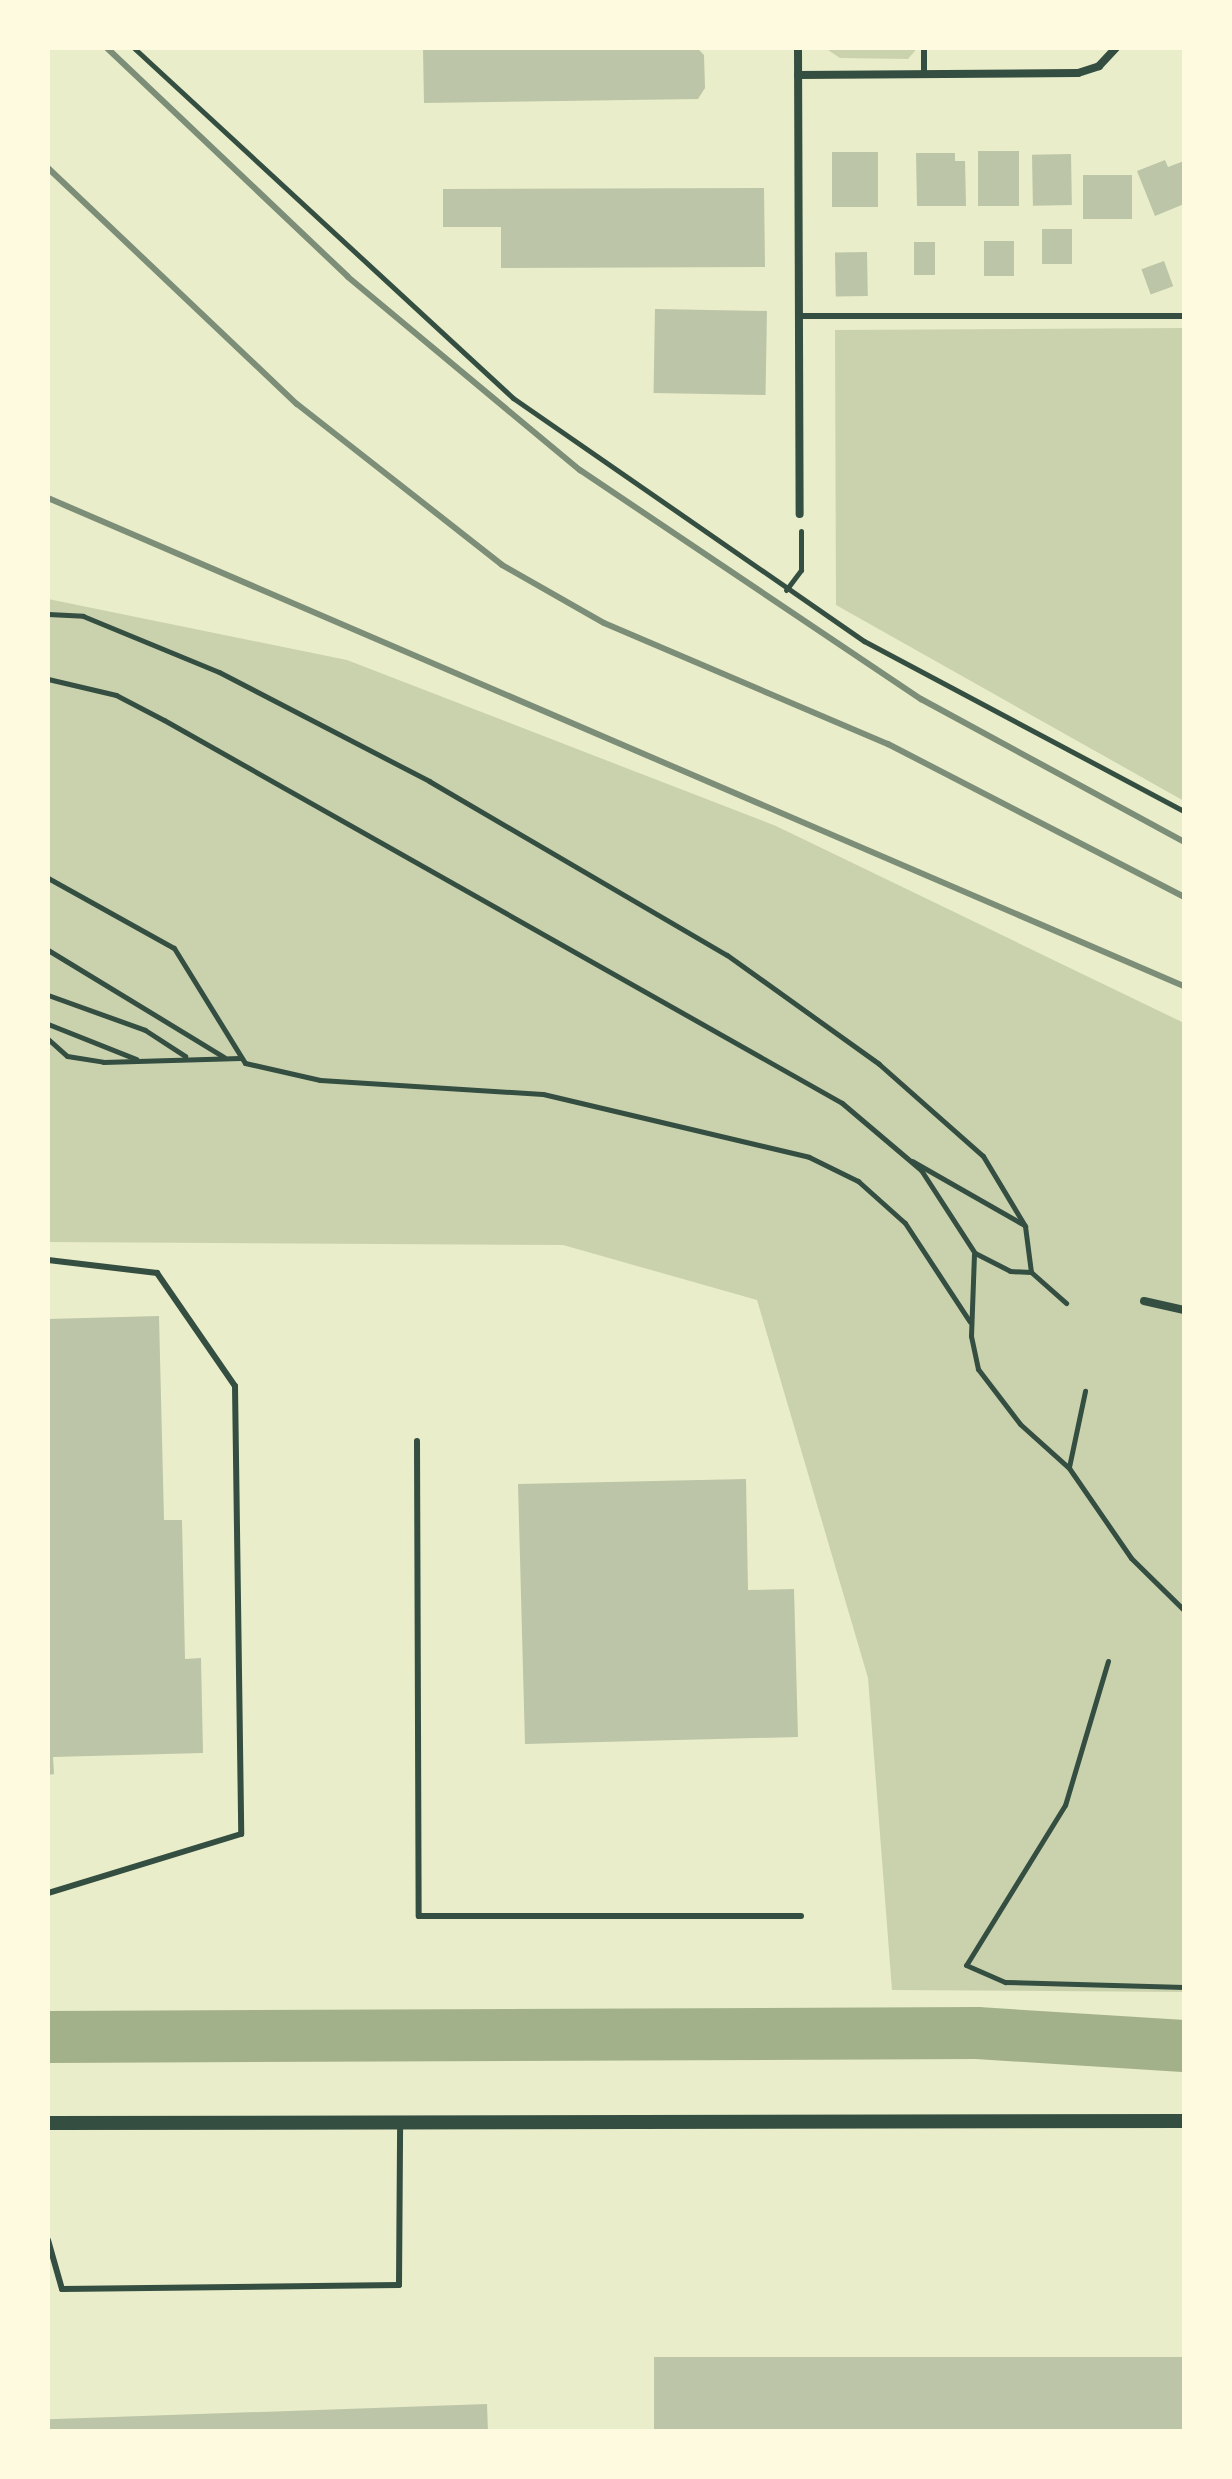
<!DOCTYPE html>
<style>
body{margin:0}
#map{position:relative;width:1232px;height:2479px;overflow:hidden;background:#e9edc9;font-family:"Nunito Sans",sans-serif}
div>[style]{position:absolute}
.green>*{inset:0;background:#cad2ad}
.river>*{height:52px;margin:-26px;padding:0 26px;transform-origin:26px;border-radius:26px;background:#a3b18a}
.building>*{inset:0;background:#bcc5a7;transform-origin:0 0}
.path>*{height:5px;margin:-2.5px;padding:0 2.5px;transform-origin:2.5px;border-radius:2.5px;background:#344e41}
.service>*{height:6px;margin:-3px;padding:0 3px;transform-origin:3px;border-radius:3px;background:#344e41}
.minor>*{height:8px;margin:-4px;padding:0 4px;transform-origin:4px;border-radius:4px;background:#344e41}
.tertiary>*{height:14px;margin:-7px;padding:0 7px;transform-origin:7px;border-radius:7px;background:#344e41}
.rail>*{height:6px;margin:-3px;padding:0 3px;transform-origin:3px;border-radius:3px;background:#7c8e77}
span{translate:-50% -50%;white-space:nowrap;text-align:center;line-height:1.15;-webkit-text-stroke:6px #fefae0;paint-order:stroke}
.frame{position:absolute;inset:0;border:50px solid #fefae0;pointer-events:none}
</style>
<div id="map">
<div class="green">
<div style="clip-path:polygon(825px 48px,915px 48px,915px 51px,908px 59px,840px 58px)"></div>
<div style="clip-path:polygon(1184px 328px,1184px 801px,836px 605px,835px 330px)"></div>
<div style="clip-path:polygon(48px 599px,347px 660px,776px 826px,1184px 1023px,1184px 1992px,892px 1990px,868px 1678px,757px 1300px,563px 1245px,48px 1242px)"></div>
</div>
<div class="river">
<div style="left:48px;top:2037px;width:929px;rotate:-0.25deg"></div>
<div style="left:977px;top:2033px;width:207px;rotate:3.6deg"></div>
</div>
<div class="building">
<div style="clip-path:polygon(423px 48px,697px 48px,704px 55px,705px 88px,698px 99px,424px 103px)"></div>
<div style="left:978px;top:151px;width:41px;height:55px"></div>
<div style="left:832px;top:152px;width:46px;height:55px"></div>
<div style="clip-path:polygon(916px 153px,955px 153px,955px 161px,965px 161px,966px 206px,917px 206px)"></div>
<div style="left:1071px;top:154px;width:51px;height:39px;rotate:89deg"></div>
<div style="clip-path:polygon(1165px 160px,1168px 167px,1184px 161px,1184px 204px,1155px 216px,1137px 171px)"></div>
<div style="left:1083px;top:175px;width:49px;height:44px"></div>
<div style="clip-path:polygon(764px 188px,765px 267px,501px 268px,501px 227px,443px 227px,443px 189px)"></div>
<div style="left:1072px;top:229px;width:35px;height:30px;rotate:90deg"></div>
<div style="left:1014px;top:241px;width:35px;height:30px;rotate:90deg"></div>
<div style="left:914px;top:242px;width:21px;height:33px"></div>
<div style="left:867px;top:252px;width:44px;height:32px;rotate:89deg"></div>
<div style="left:1164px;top:261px;width:27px;height:24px;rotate:70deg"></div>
<div style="left:655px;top:309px;width:112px;height:84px;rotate:1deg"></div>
<div style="clip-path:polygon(159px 1316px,164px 1520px,182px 1520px,185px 1659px,201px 1658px,203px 1753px,53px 1757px,54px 1774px,48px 1775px,48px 1319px)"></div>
<div style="clip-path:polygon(746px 1479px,748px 1590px,794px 1589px,798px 1737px,525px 1744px,518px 1484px)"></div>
<div style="left:1184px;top:2357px;width:73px;height:530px;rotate:90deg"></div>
<div style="left:487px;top:2404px;width:27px;height:439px;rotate:88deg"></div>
</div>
<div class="path">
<div style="left:134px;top:48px;width:516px;rotate:42.72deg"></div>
<div style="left:513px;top:398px;width:427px;rotate:34.7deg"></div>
<div style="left:864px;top:641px;width:362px;rotate:28deg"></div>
<div style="left:786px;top:590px;width:25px;rotate:-53deg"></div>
<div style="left:801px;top:570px;width:39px;rotate:-90deg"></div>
<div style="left:48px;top:614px;width:35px;rotate:3deg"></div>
<div style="left:83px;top:616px;width:147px;rotate:22.4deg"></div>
<div style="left:219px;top:672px;width:237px;rotate:27.4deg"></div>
<div style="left:429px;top:781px;width:345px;rotate:30.3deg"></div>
<div style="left:727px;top:955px;width:187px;rotate:35.6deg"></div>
<div style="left:879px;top:1064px;width:139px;rotate:41.5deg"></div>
<div style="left:983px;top:1156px;width:82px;rotate:59deg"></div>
<div style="left:1025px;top:1226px;width:46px;rotate:82.6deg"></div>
<div style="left:48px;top:679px;width:70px;rotate:13.2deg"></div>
<div style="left:116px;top:695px;width:54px;rotate:27.5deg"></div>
<div style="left:164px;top:720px;width:779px;rotate:29.46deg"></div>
<div style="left:842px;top:1103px;width:104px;rotate:40.3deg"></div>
<div style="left:921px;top:1170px;width:99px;rotate:57deg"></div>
<div style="left:975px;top:1253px;width:39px;rotate:27deg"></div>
<div style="left:1010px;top:1271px;width:21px;rotate:3deg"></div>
<div style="left:1031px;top:1272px;width:47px;rotate:41.5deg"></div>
<div style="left:48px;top:878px;width:144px;rotate:29.1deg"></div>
<div style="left:174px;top:948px;width:135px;rotate:58.3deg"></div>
<div style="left:245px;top:1063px;width:77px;rotate:12.8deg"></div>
<div style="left:320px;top:1080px;width:223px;rotate:3.6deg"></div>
<div style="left:543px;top:1094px;width:273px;rotate:13.3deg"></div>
<div style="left:809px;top:1157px;width:55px;rotate:26.1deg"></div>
<div style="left:858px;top:1181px;width:63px;rotate:41.8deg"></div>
<div style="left:905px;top:1223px;width:118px;rotate:56.7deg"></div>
<div style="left:48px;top:950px;width:206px;rotate:31.3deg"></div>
<div style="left:48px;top:995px;width:103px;rotate:19.8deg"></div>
<div style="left:145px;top:1030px;width:48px;rotate:33deg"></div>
<div style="left:48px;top:1024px;width:95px;rotate:21.7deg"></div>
<div style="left:48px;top:1039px;width:25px;rotate:42deg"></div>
<div style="left:67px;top:1056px;width:36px;rotate:9deg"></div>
<div style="left:103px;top:1062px;width:137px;rotate:-1.7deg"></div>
<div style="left:912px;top:1161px;width:129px;rotate:29.7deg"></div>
<div style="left:974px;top:1254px;width:82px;rotate:92.1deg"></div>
<div style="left:971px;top:1336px;width:34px;rotate:78deg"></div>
<div style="left:978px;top:1369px;width:69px;rotate:52.6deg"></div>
<div style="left:1020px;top:1424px;width:66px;rotate:41.9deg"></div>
<div style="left:1069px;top:1468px;width:109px;rotate:55.4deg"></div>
<div style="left:1131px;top:1558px;width:74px;rotate:44.5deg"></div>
<div style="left:1069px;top:1467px;width:78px;rotate:-78.1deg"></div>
<div style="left:1108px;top:1661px;width:150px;rotate:106.6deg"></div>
<div style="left:1065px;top:1805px;width:188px;rotate:121.7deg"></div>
<div style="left:966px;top:1965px;width:43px;rotate:23.6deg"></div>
<div style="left:1005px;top:1982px;width:179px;rotate:1.6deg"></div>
</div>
<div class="service">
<div style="left:924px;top:75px;width:27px;rotate:-90deg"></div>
<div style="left:800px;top:316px;width:384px"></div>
<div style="left:48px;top:1260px;width:110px;rotate:6.8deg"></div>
<div style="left:157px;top:1273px;width:137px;rotate:55.4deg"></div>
<div style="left:235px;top:1386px;width:448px;rotate:89.2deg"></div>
<div style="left:241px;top:1834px;width:202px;rotate:163deg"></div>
<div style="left:417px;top:1441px;width:475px;rotate:89.8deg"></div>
<div style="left:419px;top:1916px;width:382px"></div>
<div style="left:48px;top:2240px;width:51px;rotate:74.1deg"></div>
<div style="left:62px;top:2289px;width:337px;rotate:-0.7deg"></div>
<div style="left:399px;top:2285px;width:163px;rotate:-89.6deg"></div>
</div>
<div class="minor">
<div style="left:798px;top:48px;width:466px;rotate:89.8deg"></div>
<div style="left:798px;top:75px;width:280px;rotate:-0.4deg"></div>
<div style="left:1078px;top:73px;width:22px;rotate:-18deg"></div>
<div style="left:1099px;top:66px;width:25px;rotate:-47deg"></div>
<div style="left:1144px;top:1301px;width:41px;rotate:12.7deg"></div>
</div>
<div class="tertiary">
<div style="left:48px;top:2123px;width:1136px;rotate:-0.1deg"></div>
</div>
<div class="rail">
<div style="left:107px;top:48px;width:332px;rotate:43.5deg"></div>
<div style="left:348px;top:277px;width:302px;rotate:39.8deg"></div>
<div style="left:580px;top:470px;width:411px;rotate:33.9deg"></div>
<div style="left:921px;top:699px;width:299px;rotate:28.5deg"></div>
<div style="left:48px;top:168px;width:343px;rotate:43.5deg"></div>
<div style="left:297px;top:404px;width:261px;rotate:38.1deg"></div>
<div style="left:502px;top:565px;width:117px;rotate:29.6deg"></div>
<div style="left:604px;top:623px;width:309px;rotate:23.1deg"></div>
<div style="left:888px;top:744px;width:333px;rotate:27.3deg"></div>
<div style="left:48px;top:498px;width:1236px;rotate:23.25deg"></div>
</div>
<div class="frame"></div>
</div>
